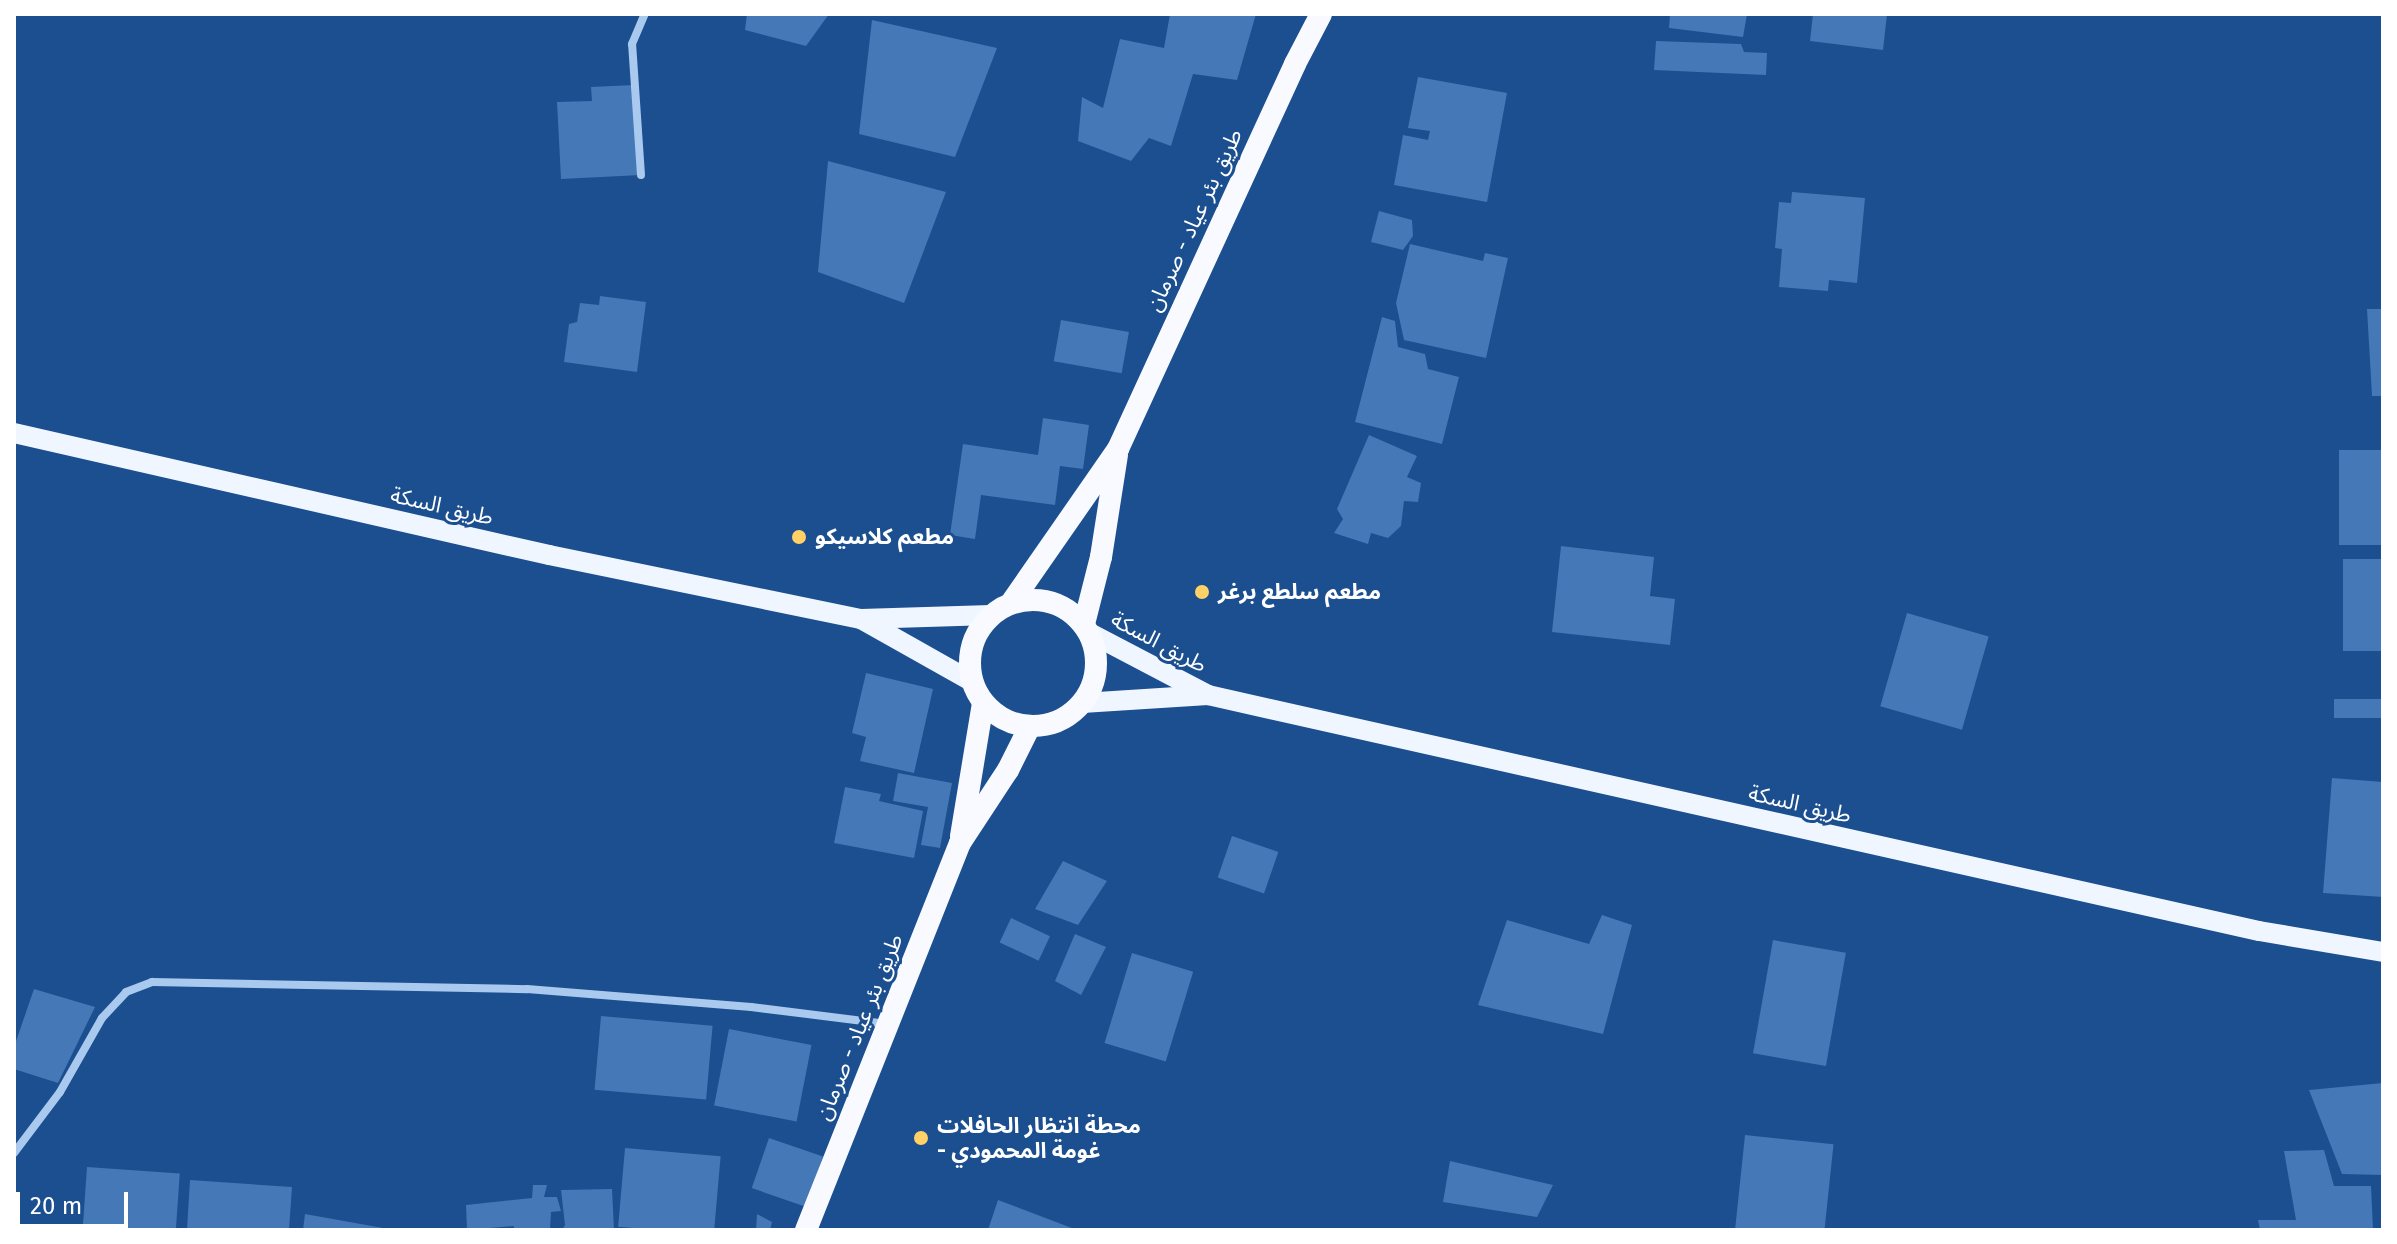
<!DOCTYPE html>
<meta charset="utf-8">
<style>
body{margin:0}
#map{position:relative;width:2397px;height:1244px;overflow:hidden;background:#1b4f8f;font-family:"Fira Sans","Noto Sans Arabic",sans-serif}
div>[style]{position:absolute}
.building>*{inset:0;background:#4478b7;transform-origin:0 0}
.minor>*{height:8px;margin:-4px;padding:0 4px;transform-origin:4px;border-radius:4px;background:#a9c9ee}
.primary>*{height:20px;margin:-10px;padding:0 10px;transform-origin:10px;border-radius:10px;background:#f0f6ff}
.trunk>*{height:22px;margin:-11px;padding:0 11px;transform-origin:11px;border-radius:11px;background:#f8faff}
.trunk>.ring{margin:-11px;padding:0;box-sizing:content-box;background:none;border:22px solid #f8faff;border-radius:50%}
.dots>*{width:22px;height:22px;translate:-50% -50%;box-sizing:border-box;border:4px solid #1b4f8f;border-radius:50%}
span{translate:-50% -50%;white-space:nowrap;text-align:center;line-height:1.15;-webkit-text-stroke:6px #1b4f8f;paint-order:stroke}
.street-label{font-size:22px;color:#fff}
.poi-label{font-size:22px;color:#fff;font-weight:700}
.left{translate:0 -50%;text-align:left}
.frame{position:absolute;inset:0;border:16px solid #fff;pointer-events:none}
.scale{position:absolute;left:16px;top:1192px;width:112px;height:36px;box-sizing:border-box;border:4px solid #fff;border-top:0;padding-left:10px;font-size:24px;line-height:28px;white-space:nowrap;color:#fff;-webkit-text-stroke:6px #1b4f8f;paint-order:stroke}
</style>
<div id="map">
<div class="building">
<div style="clip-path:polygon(747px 14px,829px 14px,806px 46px,745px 30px)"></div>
<div style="clip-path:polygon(1170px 14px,1256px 14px,1237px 80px,1193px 74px,1171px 146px,1149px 138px,1131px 161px,1078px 141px,1082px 97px,1103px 108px,1120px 39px,1164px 48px)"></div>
<div style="clip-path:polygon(1670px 14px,1747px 14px,1743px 37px,1669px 28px)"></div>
<div style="clip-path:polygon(1813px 14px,1887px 14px,1883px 50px,1810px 41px)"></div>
<div style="clip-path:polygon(872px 20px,997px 48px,955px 157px,859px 134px)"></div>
<div style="clip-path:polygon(1656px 41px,1741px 44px,1744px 52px,1767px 53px,1766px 75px,1654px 70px)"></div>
<div style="clip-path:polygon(1418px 77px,1507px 93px,1487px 202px,1394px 185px,1403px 135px,1428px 140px,1430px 131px,1408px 128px)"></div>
<div style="clip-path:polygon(635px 85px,641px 175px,561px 179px,557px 102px,592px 101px,591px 87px)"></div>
<div style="clip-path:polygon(828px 161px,946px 192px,904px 303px,818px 272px)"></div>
<div style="clip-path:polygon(1792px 192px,1865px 198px,1857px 283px,1829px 280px,1828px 291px,1779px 287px,1782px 249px,1775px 248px,1779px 202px,1791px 203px)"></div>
<div style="clip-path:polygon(1379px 211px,1412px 220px,1413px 236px,1403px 250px,1371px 242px)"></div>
<div style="clip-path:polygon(1410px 244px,1483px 261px,1485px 253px,1508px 258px,1486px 358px,1404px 340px,1396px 303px)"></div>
<div style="clip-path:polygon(600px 296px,646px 302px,637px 372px,564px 362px,569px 324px,577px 322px,580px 303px,599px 305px)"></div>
<div style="clip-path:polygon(2367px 309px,2383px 309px,2383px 396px,2372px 396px)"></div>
<div style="clip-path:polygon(1382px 317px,1395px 321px,1398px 347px,1425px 354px,1428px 369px,1459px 377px,1442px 444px,1355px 422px)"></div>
<div style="left:1061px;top:320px;width:69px;height:42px;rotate:10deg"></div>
<div style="clip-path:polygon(1043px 418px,1089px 425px,1083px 469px,1060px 466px,1055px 505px,981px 495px,975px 539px,950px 535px,963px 444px,1038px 455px)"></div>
<div style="clip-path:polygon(1369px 435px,1417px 456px,1407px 477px,1421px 483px,1418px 502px,1404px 501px,1401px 526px,1388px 538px,1371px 533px,1368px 544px,1334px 533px,1343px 519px,1337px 509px)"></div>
<div style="left:2383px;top:450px;width:95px;height:44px;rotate:90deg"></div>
<div style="clip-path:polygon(1561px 546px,1654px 557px,1650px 596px,1675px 599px,1670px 645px,1552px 632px)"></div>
<div style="left:2383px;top:559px;width:92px;height:40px;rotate:90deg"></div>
<div style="left:1907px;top:613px;width:85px;height:97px;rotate:16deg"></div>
<div style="clip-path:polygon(866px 673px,933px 689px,914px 773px,860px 761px,866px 737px,852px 733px)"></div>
<div style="left:2383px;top:699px;width:19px;height:49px;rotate:90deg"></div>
<div style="clip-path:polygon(898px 773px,952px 783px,940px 848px,921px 845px,928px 807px,893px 801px)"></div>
<div style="clip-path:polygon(2332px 778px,2383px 782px,2383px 897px,2323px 893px)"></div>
<div style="clip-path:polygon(845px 787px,881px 794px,879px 801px,923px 811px,914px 858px,834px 843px)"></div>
<div style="left:1232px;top:836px;width:49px;height:44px;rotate:19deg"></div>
<div style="clip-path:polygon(1063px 861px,1107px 881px,1078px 925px,1035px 909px)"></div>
<div style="clip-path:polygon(1602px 915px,1632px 925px,1603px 1034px,1478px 1005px,1507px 920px,1589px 944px)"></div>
<div style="left:1011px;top:918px;width:43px;height:27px;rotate:25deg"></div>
<div style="clip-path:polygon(1075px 934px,1106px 947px,1081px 995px,1055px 981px)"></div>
<div style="left:1773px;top:940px;width:74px;height:115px;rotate:10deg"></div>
<div style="left:1132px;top:953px;width:64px;height:94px;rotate:17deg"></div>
<div style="clip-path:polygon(34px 989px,95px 1007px,58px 1083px,14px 1069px,14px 1047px)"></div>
<div style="left:601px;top:1016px;width:112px;height:74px;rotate:5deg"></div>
<div style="left:729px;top:1029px;width:84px;height:78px;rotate:11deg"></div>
<div style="clip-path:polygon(2383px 1083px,2383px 1175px,2342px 1174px,2309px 1090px)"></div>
<div style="left:1745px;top:1135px;width:89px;height:96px;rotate:6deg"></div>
<div style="left:769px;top:1138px;width:57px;height:53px;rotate:19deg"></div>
<div style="left:625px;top:1148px;width:96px;height:79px;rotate:5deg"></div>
<div style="clip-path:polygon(2324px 1150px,2334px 1186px,2371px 1186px,2373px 1230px,2260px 1230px,2258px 1220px,2296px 1220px,2284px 1151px)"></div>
<div style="clip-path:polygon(1450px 1161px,1553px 1185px,1537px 1217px,1443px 1202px)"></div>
<div style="left:87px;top:1167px;width:93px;height:63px;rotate:4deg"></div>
<div style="clip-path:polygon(190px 1180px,292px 1187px,289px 1230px,187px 1230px)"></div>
<div style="clip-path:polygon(533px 1185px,547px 1185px,544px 1197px,557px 1197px,561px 1211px,551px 1212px,550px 1230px,514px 1230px,514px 1226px,467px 1230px,466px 1205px,532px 1198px)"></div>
<div style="clip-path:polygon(612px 1189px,614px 1230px,562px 1230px,565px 1225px,561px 1190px)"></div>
<div style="clip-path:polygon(998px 1200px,1077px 1230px,988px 1230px)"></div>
<div style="clip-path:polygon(305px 1214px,383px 1228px,383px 1230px,303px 1230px)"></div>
<div style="clip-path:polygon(757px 1214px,772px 1222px,770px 1230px,756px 1230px)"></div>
</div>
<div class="minor">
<div style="left:641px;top:175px;width:131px;rotate:-93.9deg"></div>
<div style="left:632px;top:44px;width:33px;rotate:-67deg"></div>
<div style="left:14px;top:1153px;width:76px;rotate:-53deg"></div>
<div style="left:60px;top:1092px;width:85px;rotate:-60.4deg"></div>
<div style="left:102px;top:1018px;width:35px;rotate:-47deg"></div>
<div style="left:126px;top:992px;width:28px;rotate:-21deg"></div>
<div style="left:152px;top:982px;width:375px;rotate:1.1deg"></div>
<div style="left:527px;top:989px;width:225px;rotate:4.6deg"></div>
<div style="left:751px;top:1007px;width:137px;rotate:7.1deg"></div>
</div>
<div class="primary">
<div style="left:14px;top:433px;width:549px;rotate:12.85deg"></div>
<div style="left:549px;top:555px;width:318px;rotate:11.6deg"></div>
<div style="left:861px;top:619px;width:130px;rotate:-1.8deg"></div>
<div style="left:861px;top:619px;width:126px;rotate:29.4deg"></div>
<div style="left:1088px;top:632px;width:136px;rotate:27.7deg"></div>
<div style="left:1208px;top:695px;width:1077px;rotate:12.66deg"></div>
<div style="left:2259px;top:931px;width:126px;rotate:9.6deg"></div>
<div style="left:1082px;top:703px;width:126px;rotate:-3.6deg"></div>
</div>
<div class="trunk">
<div class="ring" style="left:970px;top:600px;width:104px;height:104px"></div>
<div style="left:1011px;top:603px;width:188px;rotate:-55.2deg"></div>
<div style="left:1118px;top:449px;width:424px;rotate:-65.3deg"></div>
<div style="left:1295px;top:64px;width:56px;rotate:-62.5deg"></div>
<div style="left:1084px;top:624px;width:69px;rotate:-75.8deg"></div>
<div style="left:1101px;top:557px;width:103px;rotate:-81.1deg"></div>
<div style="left:961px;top:836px;width:135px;rotate:-80.6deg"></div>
<div style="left:806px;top:1230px;width:417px;rotate:-68.3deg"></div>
<div style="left:960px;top:843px;width:87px;rotate:-56.7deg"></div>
<div style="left:1008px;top:770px;width:49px;rotate:-63.4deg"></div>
</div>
<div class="dots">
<div style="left:799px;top:537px;background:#ffd166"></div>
<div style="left:1202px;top:592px;background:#ffd166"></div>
<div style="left:921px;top:1138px;background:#ffd166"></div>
</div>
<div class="street-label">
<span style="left:1194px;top:220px;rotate:-65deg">طريق بئر عياد - صرمان</span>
<span style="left:442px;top:506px;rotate:13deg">طريق السكة</span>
<span style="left:1159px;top:642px;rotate:28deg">طريق السكة</span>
<span style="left:1800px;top:804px;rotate:13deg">طريق السكة</span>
<span style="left:859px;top:1027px;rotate:-68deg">طريق بئر عياد - صرمان</span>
</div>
<div class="poi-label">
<span class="left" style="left:815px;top:537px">مطعم كلاسيكو</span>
<span class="left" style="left:1218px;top:592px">مطعم سلطع برغر</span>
<span class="left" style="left:937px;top:1138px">محطة انتظار الحافلات<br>- غومة المحمودي</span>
</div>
<div class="frame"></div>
<div class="scale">20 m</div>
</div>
